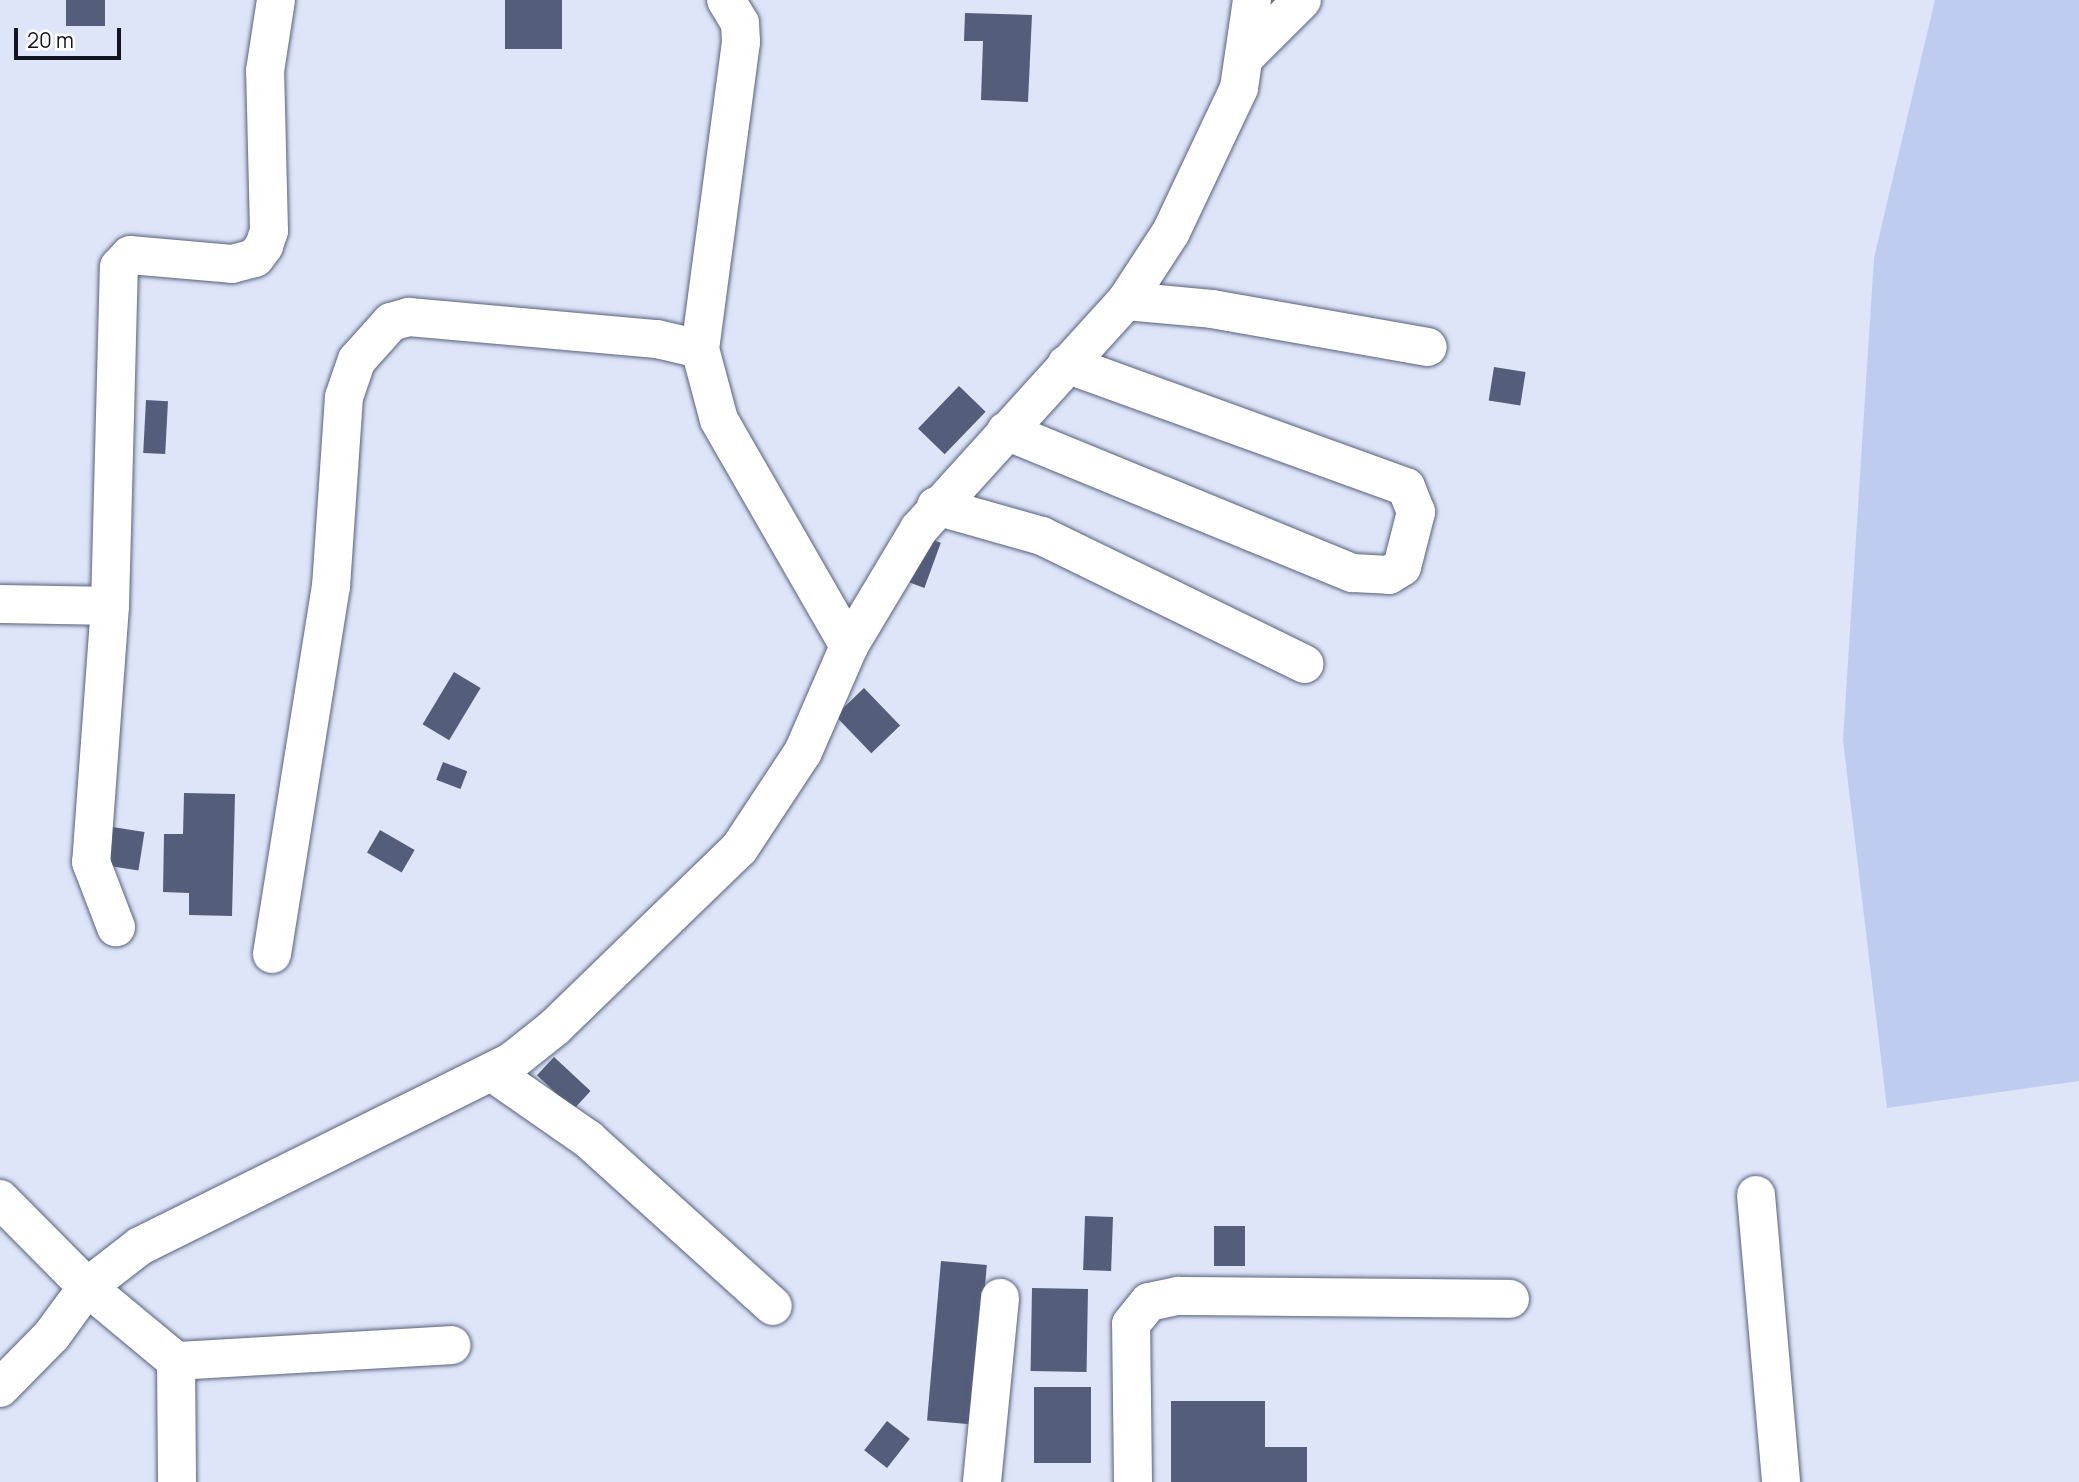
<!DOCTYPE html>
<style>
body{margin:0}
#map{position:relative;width:2079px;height:1482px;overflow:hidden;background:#dee5f9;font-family:Manrope,sans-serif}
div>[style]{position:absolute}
.green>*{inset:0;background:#c0cbf0}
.building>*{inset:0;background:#545d79;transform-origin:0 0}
.roads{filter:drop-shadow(0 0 2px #58617e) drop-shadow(0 0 2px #58617e)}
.minor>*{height:38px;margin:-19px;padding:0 19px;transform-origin:19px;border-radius:19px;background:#fff}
span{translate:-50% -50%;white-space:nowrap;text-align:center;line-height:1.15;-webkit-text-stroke:7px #fff;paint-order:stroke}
.scale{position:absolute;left:14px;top:28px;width:107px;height:32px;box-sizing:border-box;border:4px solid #121521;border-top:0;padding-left:9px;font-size:21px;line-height:24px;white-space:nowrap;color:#121521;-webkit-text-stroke:5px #fff;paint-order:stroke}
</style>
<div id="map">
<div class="green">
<div style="clip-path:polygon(1935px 0,2079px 0,2079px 1081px,1887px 1108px,1843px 740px,1874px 258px)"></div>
</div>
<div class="building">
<div style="left:66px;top:0;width:39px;height:26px"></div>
<div style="left:505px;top:0;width:57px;height:49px"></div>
<div style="clip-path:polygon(965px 13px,1032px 15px,1028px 102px,981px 100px,983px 41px,964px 41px)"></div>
<div style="left:1494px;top:367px;width:32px;height:34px;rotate:9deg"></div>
<div style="left:959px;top:386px;width:37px;height:59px;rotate:44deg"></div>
<div style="left:146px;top:400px;width:22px;height:53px;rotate:3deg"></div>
<div style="left:922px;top:536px;width:20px;height:48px;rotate:20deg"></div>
<div style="left:454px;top:672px;width:31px;height:61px;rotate:31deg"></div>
<div style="left:864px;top:688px;width:52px;height:40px;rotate:46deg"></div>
<div style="left:443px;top:762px;width:26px;height:19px;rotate:21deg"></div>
<div style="clip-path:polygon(184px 793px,235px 794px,232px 916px,189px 915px,189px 893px,163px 892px,164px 834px,183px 834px)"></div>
<div style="left:106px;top:826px;width:39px;height:39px;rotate:9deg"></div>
<div style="left:380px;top:830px;width:40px;height:26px;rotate:30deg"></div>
<div style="left:554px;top:1057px;width:50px;height:25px;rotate:43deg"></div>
<div style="left:1085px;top:1216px;width:28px;height:54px;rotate:2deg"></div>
<div style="left:1214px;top:1226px;width:31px;height:40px"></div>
<div style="left:941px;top:1261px;width:46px;height:160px;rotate:5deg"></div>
<div style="left:1032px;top:1288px;width:56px;height:83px;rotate:1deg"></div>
<div style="left:1034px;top:1387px;width:57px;height:76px"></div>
<div style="clip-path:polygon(1171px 1401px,1265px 1401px,1265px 1447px,1307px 1447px,1307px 1482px,1171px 1482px)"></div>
<div style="left:887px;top:1421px;width:29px;height:37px;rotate:38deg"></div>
</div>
<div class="roads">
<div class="minor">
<div style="left:726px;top:0;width:27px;rotate:59deg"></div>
<div style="left:740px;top:23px;width:19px;rotate:87deg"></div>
<div style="left:741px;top:42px;width:310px;rotate:97.6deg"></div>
<div style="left:700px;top:349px;width:73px;rotate:75deg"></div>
<div style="left:719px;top:420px;width:261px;rotate:60.1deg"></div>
<div style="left:1246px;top:56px;width:79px;rotate:-45deg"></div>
<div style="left:1126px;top:301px;width:86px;rotate:5.3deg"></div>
<div style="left:1212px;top:309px;width:219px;rotate:10deg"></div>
<div style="left:1006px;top:431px;width:375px;rotate:22.3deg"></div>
<div style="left:1353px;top:573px;width:36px;rotate:3deg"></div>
<div style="left:1389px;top:575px;width:15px;rotate:-32deg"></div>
<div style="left:1402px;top:567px;width:57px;rotate:-75.7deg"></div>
<div style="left:1416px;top:512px;width:27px;rotate:-112deg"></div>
<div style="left:1406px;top:487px;width:361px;rotate:-160.1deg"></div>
<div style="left:936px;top:506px;width:110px;rotate:15.8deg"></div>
<div style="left:1042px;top:536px;width:292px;rotate:26deg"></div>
<div style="left:0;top:604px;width:110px;rotate:1deg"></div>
<div style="left:110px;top:606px;width:339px;rotate:-88.5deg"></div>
<div style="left:119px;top:267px;width:16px;rotate:-47deg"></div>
<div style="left:130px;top:255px;width:102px;rotate:5deg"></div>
<div style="left:232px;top:264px;width:24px;rotate:-15deg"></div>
<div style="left:255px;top:258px;width:15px;rotate:-53deg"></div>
<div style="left:264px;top:246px;width:16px;rotate:-72deg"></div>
<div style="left:269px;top:231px;width:160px;rotate:-91.4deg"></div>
<div style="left:265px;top:71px;width:72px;rotate:-81.2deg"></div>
<div style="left:110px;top:606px;width:257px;rotate:94.2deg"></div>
<div style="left:91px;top:862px;width:70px;rotate:69deg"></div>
<div style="left:272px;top:954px;width:372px;rotate:-80.9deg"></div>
<div style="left:331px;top:587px;width:190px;rotate:-86.1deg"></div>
<div style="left:344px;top:397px;width:39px;rotate:-71deg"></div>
<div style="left:357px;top:360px;width:51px;rotate:-48.2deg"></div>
<div style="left:391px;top:322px;width:19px;rotate:-16deg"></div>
<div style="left:409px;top:317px;width:249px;rotate:5.1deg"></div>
<div style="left:657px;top:339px;width:44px;rotate:13.1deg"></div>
<div style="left:493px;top:1073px;width:116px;rotate:34.8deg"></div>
<div style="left:588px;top:1139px;width:249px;rotate:42.1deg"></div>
<div style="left:1756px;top:1195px;width:288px;rotate:85deg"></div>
<div style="left:0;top:1199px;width:124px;rotate:45.3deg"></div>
<div style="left:87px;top:1287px;width:116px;rotate:39.7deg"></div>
<div style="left:176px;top:1361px;width:121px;rotate:89.5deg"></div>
<div style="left:176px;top:1361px;width:276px;rotate:-3.3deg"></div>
<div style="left:0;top:1388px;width:74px;rotate:-45.5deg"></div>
<div style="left:52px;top:1335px;width:59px;rotate:-53.9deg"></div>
<div style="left:87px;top:1287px;width:67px;rotate:-37.7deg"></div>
<div style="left:140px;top:1246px;width:414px;rotate:-26.4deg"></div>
<div style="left:511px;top:1062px;width:56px;rotate:-38.5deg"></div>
<div style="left:555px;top:1027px;width:256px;rotate:-44.1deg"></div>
<div style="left:739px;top:849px;width:116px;rotate:-56.6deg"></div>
<div style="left:803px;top:752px;width:116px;rotate:-66.5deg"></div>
<div style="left:849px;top:646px;width:136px;rotate:-59.1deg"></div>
<div style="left:919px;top:529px;width:308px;rotate:-47.8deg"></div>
<div style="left:1126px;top:301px;width:82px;rotate:-56.9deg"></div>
<div style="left:1171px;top:232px;width:159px;rotate:-64.7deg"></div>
<div style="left:1239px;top:88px;width:89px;rotate:-81.6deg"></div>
<div style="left:982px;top:1482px;width:185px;rotate:-84.4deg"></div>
<div style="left:1133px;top:1482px;width:158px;rotate:-90.7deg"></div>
<div style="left:1131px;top:1324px;width:28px;rotate:-51deg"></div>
<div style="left:1149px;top:1302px;width:30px;rotate:-12deg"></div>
<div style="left:1178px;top:1296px;width:332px;rotate:0.5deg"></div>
</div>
</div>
<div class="scale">20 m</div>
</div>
